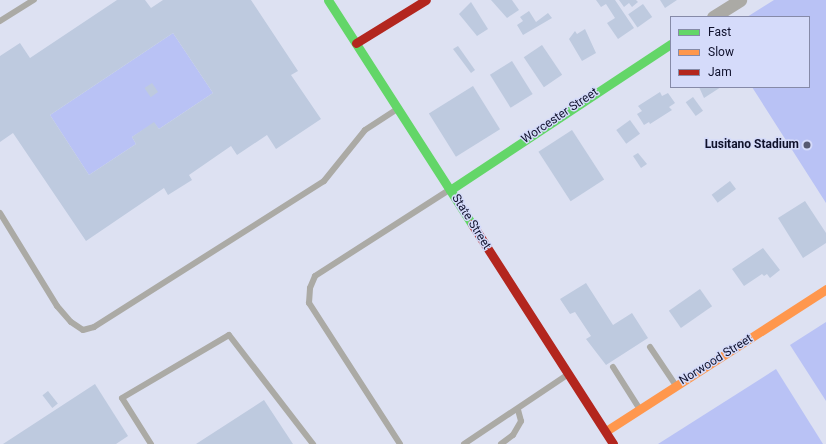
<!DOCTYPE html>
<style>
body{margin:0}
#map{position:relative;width:826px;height:444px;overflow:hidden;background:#dde1f2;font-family:Roboto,sans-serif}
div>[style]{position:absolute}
.green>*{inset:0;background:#b9c2f5}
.building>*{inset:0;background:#becadf;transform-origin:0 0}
.lane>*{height:6px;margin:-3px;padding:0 3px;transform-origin:3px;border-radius:3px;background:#abaaa5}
.street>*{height:13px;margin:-6.5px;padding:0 6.5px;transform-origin:6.5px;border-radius:6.5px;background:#abaaa5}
.fast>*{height:9px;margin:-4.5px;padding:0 4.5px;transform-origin:4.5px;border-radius:4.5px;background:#63d668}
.slow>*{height:9px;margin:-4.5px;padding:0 4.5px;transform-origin:4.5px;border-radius:4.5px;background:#ff974d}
.jam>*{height:9px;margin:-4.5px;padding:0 4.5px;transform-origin:4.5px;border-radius:4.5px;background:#b3261e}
.dots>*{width:11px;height:11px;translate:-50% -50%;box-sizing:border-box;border:2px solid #d5dbfa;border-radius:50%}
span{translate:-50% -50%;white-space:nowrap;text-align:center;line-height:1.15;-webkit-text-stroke:3px #d5dbfa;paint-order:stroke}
.street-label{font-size:12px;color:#0f112c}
.poi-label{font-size:12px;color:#0f112c;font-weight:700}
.right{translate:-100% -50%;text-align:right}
.legend{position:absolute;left:670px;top:16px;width:140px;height:72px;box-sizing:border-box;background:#d5dbfa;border:1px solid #868aa8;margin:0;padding:5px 7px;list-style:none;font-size:12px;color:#0f112c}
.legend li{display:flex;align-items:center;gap:8px;height:20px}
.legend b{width:20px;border:1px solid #868aa8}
</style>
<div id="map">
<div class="green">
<div style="clip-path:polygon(774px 0,826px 0,826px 203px,752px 87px,809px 87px,809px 17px,747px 17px)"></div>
<div style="clip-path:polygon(173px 33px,213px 93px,159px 129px,154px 123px,132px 137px,136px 144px,89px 175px,50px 115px)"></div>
<div style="clip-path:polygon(826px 322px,826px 401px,790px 345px)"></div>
<div style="clip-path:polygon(776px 369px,823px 444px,658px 444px)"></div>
</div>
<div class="building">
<div style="clip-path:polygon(evenodd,117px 0,145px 0,151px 8px,163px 0,251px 0,298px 71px,291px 75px,321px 119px,276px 149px,267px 135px,237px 155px,231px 146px,189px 175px,192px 180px,168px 195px,164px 188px,86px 241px,13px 133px,0 142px,0 56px,20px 43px,30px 58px,117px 0,173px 33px,213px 93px,159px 129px,154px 122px,132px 137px,136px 144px,89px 175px,50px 115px,173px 33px)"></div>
<div style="clip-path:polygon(491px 0,512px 0,519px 10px,507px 18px)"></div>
<div style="clip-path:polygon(596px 0,615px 0,634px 28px,618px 39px,607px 23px,615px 18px,606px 4px,601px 7px)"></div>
<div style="clip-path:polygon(619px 0,636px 0,638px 2px,632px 7px,629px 3px,624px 7px)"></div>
<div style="clip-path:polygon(660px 0,677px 0,665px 8px)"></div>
<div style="clip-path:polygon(471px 2px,488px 29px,477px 36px,459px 14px)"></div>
<div style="left:643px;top:4px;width:16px;height:18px;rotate:55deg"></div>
<div style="clip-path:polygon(529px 11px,536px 22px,548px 13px,552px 18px,523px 35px,517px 25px,523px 21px,520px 17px)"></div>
<div style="clip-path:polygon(585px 29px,596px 53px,582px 61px,569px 39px,575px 31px,577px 34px)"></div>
<div style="left:542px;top:45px;width:36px;height:22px;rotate:56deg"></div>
<div style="clip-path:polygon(458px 46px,475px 70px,471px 73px,453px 49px)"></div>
<div style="left:512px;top:61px;width:39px;height:26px;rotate:58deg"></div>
<div style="left:152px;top:83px;width:11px;height:9px;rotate:56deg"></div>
<div style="left:473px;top:86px;width:51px;height:52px;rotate:58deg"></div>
<div style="clip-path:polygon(699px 87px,721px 87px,704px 98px)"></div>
<div style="clip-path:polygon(660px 92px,662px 96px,668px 93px,675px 103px,669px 107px,672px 110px,650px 124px,649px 122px,644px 125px,637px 114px,642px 111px,638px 106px)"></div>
<div style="left:693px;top:97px;width:17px;height:9px;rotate:54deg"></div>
<div style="left:630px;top:120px;width:17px;height:17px;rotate:54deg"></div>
<div style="left:572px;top:130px;width:59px;height:40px;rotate:57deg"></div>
<div style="clip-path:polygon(638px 153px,647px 164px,641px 168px,633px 156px)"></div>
<div style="left:730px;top:181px;width:10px;height:23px;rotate:53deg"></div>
<div style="clip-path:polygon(805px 201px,826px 233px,826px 243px,803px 258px,778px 218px)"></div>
<div style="clip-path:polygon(763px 248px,780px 270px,770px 278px,767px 274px,764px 276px,762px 274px,744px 286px,732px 269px)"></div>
<div style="clip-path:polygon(586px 283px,613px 325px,632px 313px,648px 338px,606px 365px,586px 339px,591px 336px,575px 312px,570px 314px,560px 299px)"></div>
<div style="left:700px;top:289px;width:21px;height:38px;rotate:55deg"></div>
<div style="clip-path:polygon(95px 384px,128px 436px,116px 444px,3px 444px)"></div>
<div style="left:48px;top:391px;width:16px;height:7px;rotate:52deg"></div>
<div style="clip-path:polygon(264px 400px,293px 444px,196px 444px)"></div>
</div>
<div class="lane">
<div style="left:0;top:21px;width:40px;rotate:-32deg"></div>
<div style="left:0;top:213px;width:109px;rotate:58.5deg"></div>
<div style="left:57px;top:306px;width:21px;rotate:49deg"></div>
<div style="left:71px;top:322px;width:14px;rotate:34deg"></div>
<div style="left:83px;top:330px;width:11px;rotate:-15deg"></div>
<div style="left:94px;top:327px;width:272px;rotate:-32.4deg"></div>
<div style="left:324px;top:181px;width:65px;rotate:-51.2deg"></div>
<div style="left:365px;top:130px;width:38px;rotate:-33deg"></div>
<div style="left:650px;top:347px;width:45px;rotate:56deg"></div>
<div style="left:613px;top:367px;width:49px;rotate:57.6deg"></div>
<div style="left:151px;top:444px;width:54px;rotate:-122.2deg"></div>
<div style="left:122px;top:398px;width:124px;rotate:-30.5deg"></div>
<div style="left:229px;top:335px;width:138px;rotate:52.4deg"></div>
<div style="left:400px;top:444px;width:168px;rotate:-122.8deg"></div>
<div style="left:309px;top:303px;width:15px;rotate:-86deg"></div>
<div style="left:310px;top:288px;width:13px;rotate:-67deg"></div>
<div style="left:315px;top:276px;width:159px;rotate:-32.7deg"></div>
<div style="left:464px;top:444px;width:124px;rotate:-33.8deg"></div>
<div style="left:501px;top:444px;width:15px;rotate:-37deg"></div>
<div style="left:513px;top:435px;width:16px;rotate:-60deg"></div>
<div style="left:521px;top:421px;width:11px;rotate:-105deg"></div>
</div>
<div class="street">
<div style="left:713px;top:17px;width:32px;rotate:-32deg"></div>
</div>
<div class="fast">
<div style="left:328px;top:0;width:266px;rotate:57.3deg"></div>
<div style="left:450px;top:190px;width:265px;rotate:-33.5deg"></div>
</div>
<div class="slow">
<div style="left:606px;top:431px;width:262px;rotate:-32.8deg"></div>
</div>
<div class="jam">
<div style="left:356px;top:43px;width:82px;rotate:-31.6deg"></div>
<div style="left:472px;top:224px;width:261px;rotate:57.3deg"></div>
</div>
<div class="dots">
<div style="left:807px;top:145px;background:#575a71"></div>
</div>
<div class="street-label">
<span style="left:560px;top:116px;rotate:-34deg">Worcester Street</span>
<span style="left:471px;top:222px;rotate:58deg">State Street</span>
<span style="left:716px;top:360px;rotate:-32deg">Norwood Street</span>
</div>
<div class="poi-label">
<span class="right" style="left:799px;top:145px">Lusitano Stadium</span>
</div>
<ul class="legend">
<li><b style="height:5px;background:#63d668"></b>Fast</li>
<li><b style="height:5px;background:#ff974d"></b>Slow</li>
<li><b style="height:5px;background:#b3261e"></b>Jam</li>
</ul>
</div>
